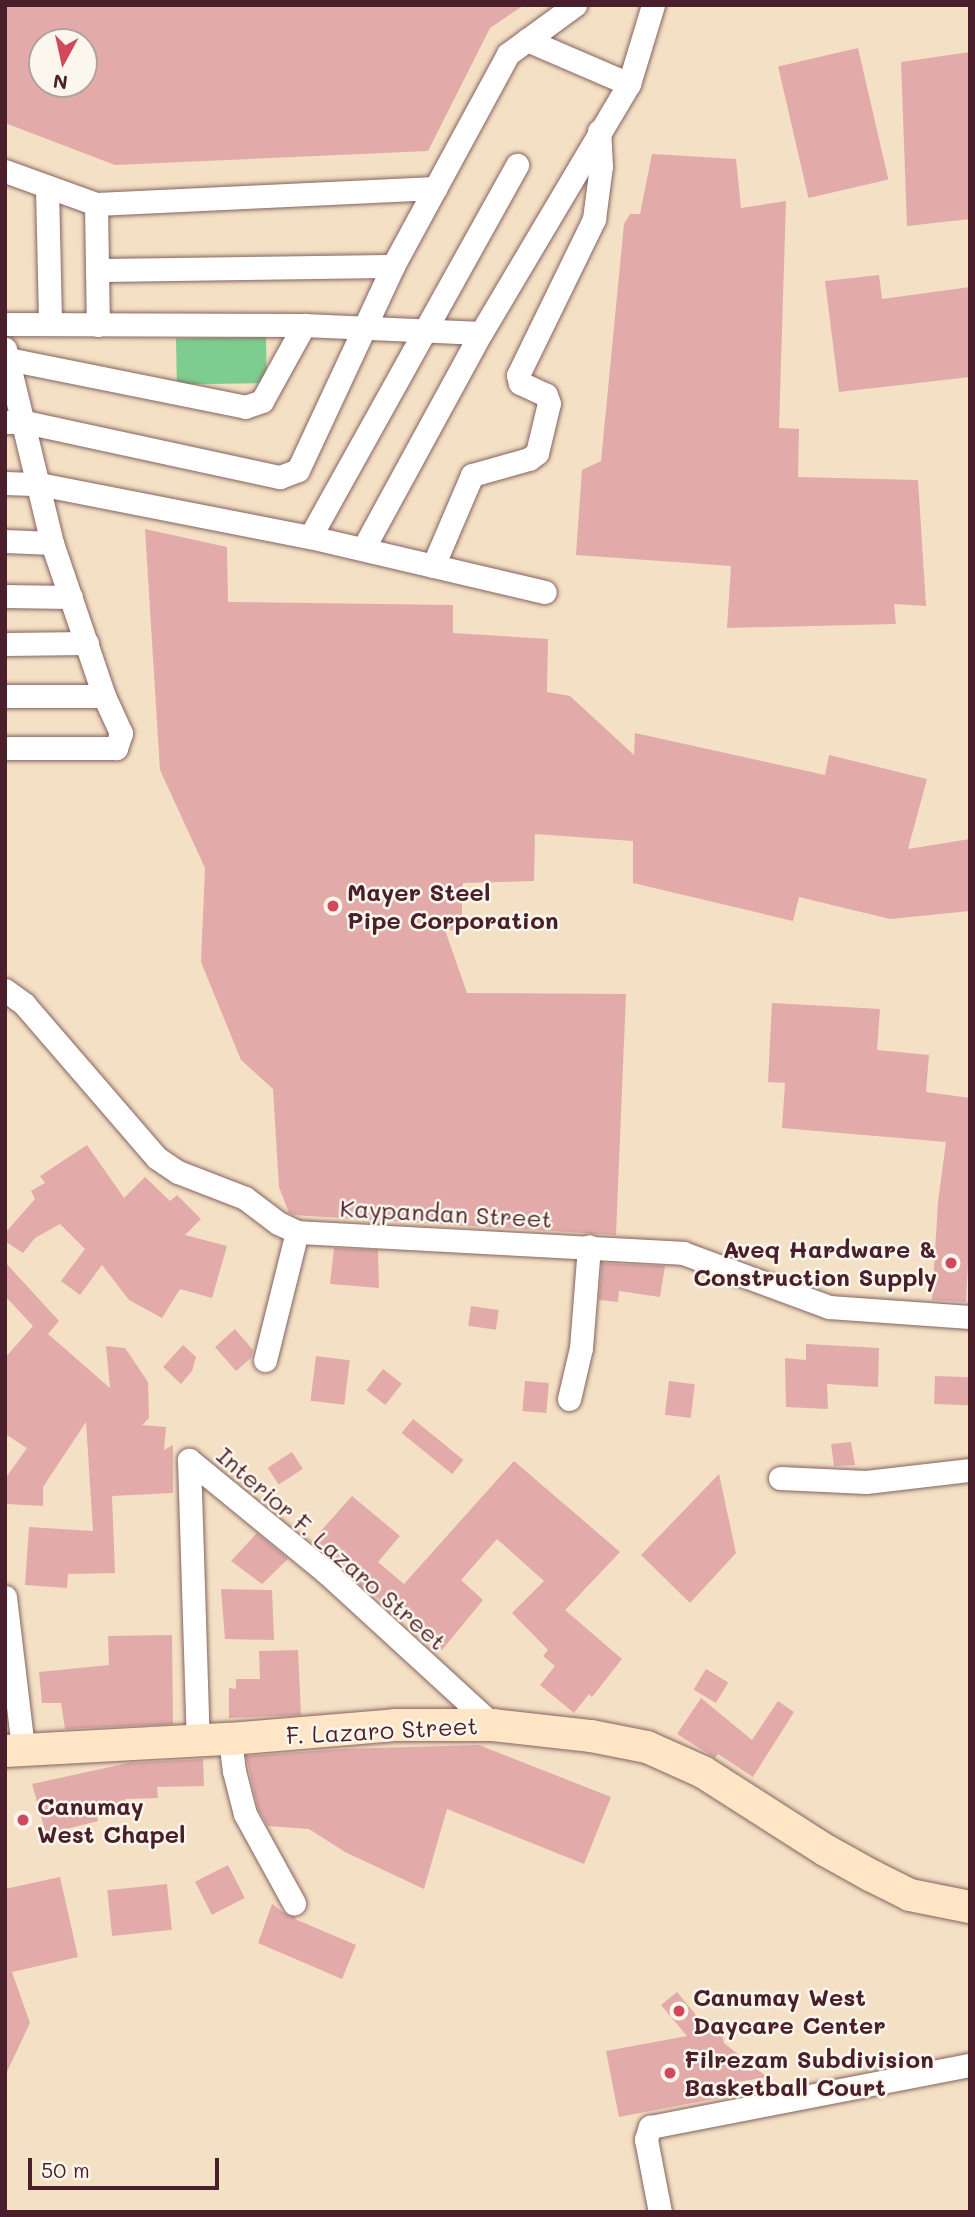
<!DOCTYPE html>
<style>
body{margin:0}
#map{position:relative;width:975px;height:2217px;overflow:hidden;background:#f4e0c4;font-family:Mali,sans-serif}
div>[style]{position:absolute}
.green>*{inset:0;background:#7dce8e;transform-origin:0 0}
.building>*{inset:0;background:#e2abaa;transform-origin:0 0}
.roads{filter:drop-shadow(0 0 2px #866361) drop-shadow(0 0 2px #866361)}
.street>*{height:23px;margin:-11.5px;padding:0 11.5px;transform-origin:11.5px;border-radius:11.5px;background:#fff}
.secondary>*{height:32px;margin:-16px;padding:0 16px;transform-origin:16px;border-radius:16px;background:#fde5c5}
.dots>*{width:19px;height:19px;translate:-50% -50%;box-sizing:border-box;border:4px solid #fbf7ec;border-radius:50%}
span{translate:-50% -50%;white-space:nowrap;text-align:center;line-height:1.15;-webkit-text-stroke:5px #fbf7ec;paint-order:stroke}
.poi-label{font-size:24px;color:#4a1f2b;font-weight:700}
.left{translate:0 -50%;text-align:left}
.right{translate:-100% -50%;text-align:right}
.street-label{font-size:24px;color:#4a1f2b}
.frame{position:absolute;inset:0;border:7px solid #4a1f2b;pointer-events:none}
.north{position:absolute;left:28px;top:28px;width:70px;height:70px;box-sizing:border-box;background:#fbf7ec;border:2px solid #b4a19f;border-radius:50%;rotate:188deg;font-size:19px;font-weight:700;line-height:28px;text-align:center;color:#4a1f2b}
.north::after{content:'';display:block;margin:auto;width:24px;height:32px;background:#d1495b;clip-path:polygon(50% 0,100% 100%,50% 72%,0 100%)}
.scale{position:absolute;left:28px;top:2158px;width:191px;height:32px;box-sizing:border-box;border:4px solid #4a1f2b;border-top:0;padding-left:9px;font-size:21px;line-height:24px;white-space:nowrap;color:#4a1f2b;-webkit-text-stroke:5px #fbf7ec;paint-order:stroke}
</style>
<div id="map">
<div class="green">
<div style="left:266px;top:337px;width:46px;height:90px;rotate:89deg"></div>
</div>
<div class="building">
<div style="clip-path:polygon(evenodd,5px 5px,524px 5px,490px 28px,428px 151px,115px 165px,5px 123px,5px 5px,42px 42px,84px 42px,84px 84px,42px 84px,42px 42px)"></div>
<div style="left:858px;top:48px;width:135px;height:82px;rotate:77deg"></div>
<div style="clip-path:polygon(970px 52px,970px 219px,907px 226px,901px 62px)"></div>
<div style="clip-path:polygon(652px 154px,736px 159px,741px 208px,786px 201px,779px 428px,799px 429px,798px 477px,918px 480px,926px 606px,894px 604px,896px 624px,727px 628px,731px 566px,576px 555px,582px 470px,601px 461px,624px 224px,630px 214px,640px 214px)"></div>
<div style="clip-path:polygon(879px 275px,882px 299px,970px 287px,970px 377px,839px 392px,825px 281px)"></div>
<div style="clip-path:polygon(145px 529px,227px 547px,228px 602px,453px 605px,453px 633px,548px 639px,547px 692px,570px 696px,634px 755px,635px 733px,825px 775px,829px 755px,927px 779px,908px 849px,970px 839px,970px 911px,890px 919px,799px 897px,793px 921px,633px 883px,633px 841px,535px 834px,534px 881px,463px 883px,461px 931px,445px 930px,467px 993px,626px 994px,616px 1235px,294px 1215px,289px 1213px,279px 1187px,273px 1089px,241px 1060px,201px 962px,205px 868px,160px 770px)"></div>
<div style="clip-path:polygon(772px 1003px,880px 1009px,877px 1050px,929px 1055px,926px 1092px,970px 1098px,970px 1225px,966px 1302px,932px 1300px,938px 1202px,946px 1142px,782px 1128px,785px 1083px,768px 1082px)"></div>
<div style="clip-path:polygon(87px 1145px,124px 1198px,145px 1177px,170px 1201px,177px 1195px,201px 1219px,185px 1235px,227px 1246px,212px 1298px,180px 1289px,162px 1318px,129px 1300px,102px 1265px,80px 1295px,61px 1281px,85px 1249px,60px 1224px,35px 1238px,23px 1253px,5px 1241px,5px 1233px,35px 1199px,31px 1191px,45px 1183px,40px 1176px)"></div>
<div style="clip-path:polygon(334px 1248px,378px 1250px,379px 1288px,330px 1284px)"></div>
<div style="clip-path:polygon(5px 1262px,59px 1321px,48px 1334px,110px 1388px,106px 1346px,125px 1348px,148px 1382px,149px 1418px,142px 1425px,166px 1427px,164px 1450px,173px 1445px,173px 1493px,112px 1496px,115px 1573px,68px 1574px,67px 1588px,25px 1585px,29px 1527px,93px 1531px,86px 1422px,43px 1487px,43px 1506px,6px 1504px,7px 1476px,27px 1448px,5px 1434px,5px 1358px,33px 1326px,5px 1296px)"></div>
<div style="clip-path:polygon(602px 1263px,665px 1266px,660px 1297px,619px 1291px,618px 1302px,599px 1300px)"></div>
<div style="left:471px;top:1306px;width:28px;height:20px;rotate:8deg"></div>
<div style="clip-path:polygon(235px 1329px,253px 1350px,251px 1358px,236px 1371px,215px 1347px)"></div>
<div style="clip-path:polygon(806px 1344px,879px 1348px,878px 1387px,827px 1384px,828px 1409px,786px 1407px,785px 1358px,806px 1360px)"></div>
<div style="clip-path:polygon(183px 1345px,196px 1357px,192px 1371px,181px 1384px,163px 1367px)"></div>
<div style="left:316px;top:1356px;width:34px;height:45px;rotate:7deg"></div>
<div style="left:383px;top:1369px;width:24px;height:27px;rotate:38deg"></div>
<div style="left:935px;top:1376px;width:35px;height:28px;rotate:2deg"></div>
<div style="left:525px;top:1381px;width:24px;height:30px;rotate:5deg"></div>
<div style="left:669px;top:1381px;width:26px;height:34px;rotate:7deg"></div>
<div style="left:413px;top:1419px;width:65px;height:18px;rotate:39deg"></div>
<div style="clip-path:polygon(851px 1442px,855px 1465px,834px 1466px,831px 1444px)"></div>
<div style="left:292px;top:1452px;width:20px;height:29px;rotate:57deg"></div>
<div style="clip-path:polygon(514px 1461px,620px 1552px,565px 1610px,622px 1659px,592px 1697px,589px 1694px,574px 1713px,540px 1685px,555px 1666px,543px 1656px,548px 1650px,512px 1613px,544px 1581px,497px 1539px,461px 1580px,483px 1600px,442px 1650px,401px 1610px,398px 1613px,363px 1587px,311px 1542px,352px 1496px,400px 1536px,378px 1562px,404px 1584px)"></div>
<div style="clip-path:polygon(719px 1474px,736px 1553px,690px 1603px,641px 1555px)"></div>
<div style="clip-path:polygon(257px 1533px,288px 1559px,262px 1584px,231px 1561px)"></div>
<div style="clip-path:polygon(221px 1589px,272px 1590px,274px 1640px,225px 1639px)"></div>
<div style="clip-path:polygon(172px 1635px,173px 1724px,65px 1729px,61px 1703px,42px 1703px,39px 1672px,109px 1665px,108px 1636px)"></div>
<div style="clip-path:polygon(298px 1650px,301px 1715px,229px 1718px,229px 1688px,236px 1689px,236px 1679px,260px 1679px,259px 1651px)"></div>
<div style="left:706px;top:1669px;width:26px;height:24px;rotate:31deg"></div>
<div style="clip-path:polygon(701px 1698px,752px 1740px,778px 1701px,794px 1712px,753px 1777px,718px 1754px,715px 1758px,677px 1734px)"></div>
<div style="clip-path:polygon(479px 1745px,611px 1797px,584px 1864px,447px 1809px,424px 1889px,345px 1852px,309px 1829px,268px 1826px,258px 1809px,246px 1756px,341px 1749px)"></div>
<div style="clip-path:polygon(203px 1759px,204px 1786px,157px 1787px,158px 1798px,125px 1799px,126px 1808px,96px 1812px,98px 1821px,46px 1834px,32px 1784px,128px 1763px)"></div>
<div style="left:228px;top:1865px;width:37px;height:37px;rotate:63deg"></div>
<div style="clip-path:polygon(60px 1877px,78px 1957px,12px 1972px,30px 2023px,5px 2076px,5px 1889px)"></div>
<div style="left:167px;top:1884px;width:46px;height:60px;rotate:84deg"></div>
<div style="clip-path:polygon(272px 1904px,287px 1915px,296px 1917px,295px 1919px,356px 1945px,342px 1979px,258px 1943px)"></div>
<div style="clip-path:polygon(677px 1992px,710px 2032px,721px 2029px,724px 2043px,767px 2077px,732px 2083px,734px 2095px,619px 2117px,606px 2051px,687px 2036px,661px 2005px)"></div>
</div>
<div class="roads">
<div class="street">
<div style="left:527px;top:40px;width:111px;rotate:23.3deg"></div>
<div style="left:5px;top:171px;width:97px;rotate:19.9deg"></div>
<div style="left:96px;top:204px;width:340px;rotate:-2.7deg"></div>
<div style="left:47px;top:188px;width:136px;rotate:88.7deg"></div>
<div style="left:96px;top:204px;width:121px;rotate:89.1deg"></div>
<div style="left:97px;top:270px;width:296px;rotate:-0.8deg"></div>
<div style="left:5px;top:324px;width:299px;rotate:0.2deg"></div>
<div style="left:304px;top:325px;width:177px;rotate:2.6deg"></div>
<div style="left:5px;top:349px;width:200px;rotate:76.4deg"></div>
<div style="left:52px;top:543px;width:162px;rotate:71.2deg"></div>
<div style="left:104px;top:696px;width:41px;rotate:65.3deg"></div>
<div style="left:121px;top:733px;width:16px;rotate:108deg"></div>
<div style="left:116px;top:748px;width:111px;rotate:180deg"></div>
<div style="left:8px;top:359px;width:242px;rotate:11.4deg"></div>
<div style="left:245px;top:407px;width:18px;rotate:-19deg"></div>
<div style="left:262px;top:401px;width:87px;rotate:-61.1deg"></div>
<div style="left:5px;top:422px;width:20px"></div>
<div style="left:25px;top:422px;width:261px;rotate:12.2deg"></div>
<div style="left:280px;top:477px;width:19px;rotate:-21deg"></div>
<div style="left:298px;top:470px;width:225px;rotate:-65deg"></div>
<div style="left:393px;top:266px;width:241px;rotate:-61.5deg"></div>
<div style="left:508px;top:54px;width:83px;rotate:-36.2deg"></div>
<div style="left:5px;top:483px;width:34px;rotate:2deg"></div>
<div style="left:39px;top:484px;width:276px;rotate:11.1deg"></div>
<div style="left:310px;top:537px;width:241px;rotate:13.2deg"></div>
<div style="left:310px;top:537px;width:426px;rotate:-60.9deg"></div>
<div style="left:5px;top:541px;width:47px;rotate:2.4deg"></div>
<div style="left:363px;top:549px;width:246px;rotate:-61.4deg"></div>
<div style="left:481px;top:333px;width:290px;rotate:-59.3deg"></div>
<div style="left:629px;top:84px;width:83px;rotate:-73.1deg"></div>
<div style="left:433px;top:566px;width:99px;rotate:-66.8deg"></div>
<div style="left:472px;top:475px;width:59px;rotate:-15.7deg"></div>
<div style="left:529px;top:459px;width:10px;rotate:-37deg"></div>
<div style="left:537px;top:453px;width:51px;rotate:-76.5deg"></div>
<div style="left:549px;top:403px;width:9px;rotate:-111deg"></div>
<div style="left:546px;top:395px;width:29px;rotate:-155deg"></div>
<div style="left:520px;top:383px;width:8px;rotate:-104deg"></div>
<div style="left:518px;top:375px;width:174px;rotate:-64deg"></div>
<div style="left:594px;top:219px;width:53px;rotate:-82.5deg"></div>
<div style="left:601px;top:166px;width:35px;rotate:-93deg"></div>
<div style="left:5px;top:596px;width:66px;rotate:0.9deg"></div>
<div style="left:5px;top:644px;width:82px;rotate:-0.7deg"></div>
<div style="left:5px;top:696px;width:99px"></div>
<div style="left:5px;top:990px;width:24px;rotate:36deg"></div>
<div style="left:24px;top:1004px;width:203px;rotate:49.2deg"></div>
<div style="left:157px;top:1158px;width:25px;rotate:34deg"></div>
<div style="left:178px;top:1172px;width:72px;rotate:21.2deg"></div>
<div style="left:245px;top:1198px;width:41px;rotate:37.1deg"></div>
<div style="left:278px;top:1223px;width:21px;rotate:25deg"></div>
<div style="left:297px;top:1232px;width:387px;rotate:3.1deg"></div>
<div style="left:683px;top:1253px;width:156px;rotate:20.3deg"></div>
<div style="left:829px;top:1307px;width:141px;rotate:4.1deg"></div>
<div style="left:265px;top:1360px;width:132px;rotate:-76deg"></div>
<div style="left:569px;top:1399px;width:52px;rotate:-76.8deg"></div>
<div style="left:581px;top:1348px;width:102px;rotate:-85.5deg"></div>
<div style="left:189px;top:1460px;width:177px;rotate:39.3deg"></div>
<div style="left:326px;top:1572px;width:226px;rotate:42.5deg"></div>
<div style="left:189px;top:1460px;width:280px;rotate:88.2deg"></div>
<div style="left:780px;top:1478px;width:86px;rotate:2.7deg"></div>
<div style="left:866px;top:1482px;width:105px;rotate:-6.6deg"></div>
<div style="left:5px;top:1597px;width:152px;rotate:83.2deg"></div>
<div style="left:230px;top:1739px;width:32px;rotate:83deg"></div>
<div style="left:234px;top:1771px;width:44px;rotate:75.7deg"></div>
<div style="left:245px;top:1814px;width:102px;rotate:61.2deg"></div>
<div style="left:660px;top:2212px;width:74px;rotate:-100.9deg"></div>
<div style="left:646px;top:2139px;width:13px;rotate:-72deg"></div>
<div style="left:650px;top:2127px;width:326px;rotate:-11deg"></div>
</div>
<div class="secondary">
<div style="left:5px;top:1751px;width:225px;rotate:-3.1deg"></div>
<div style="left:230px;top:1739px;width:166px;rotate:-4.8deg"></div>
<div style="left:395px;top:1725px;width:98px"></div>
<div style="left:493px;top:1725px;width:99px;rotate:6.4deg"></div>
<div style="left:591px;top:1736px;width:57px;rotate:11.1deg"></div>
<div style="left:647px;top:1747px;width:61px;rotate:24.1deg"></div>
<div style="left:703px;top:1772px;width:145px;rotate:32.6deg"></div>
<div style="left:825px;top:1850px;width:54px;rotate:29deg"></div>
<div style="left:872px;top:1876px;width:42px;rotate:26.6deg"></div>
<div style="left:910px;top:1895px;width:61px;rotate:11.3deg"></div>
</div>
</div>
<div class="dots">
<div style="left:333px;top:906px;background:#d1495b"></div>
<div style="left:951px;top:1263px;background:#d1495b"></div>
<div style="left:23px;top:1820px;background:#d1495b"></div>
<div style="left:679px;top:2011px;background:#d1495b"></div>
<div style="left:670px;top:2073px;background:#d1495b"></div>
</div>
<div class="poi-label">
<span class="left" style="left:347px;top:906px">Mayer Steel<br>Pipe Corporation</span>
<span class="right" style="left:937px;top:1263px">Aveq Hardware &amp;<br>Construction Supply</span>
<span class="left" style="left:37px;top:1820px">Canumay<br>West Chapel</span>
<span class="left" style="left:693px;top:2011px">Canumay West<br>Daycare Center</span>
<span class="left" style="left:684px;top:2073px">Filrezam Subdivision<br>Basketball Court</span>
</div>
<div class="street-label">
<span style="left:446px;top:1213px;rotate:3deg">Kaypandan Street</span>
<span style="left:332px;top:1548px;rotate:41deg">Interior F. Lazaro Street</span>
<span style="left:382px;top:1730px;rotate:-3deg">F. Lazaro Street</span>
</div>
<div class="frame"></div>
<div class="north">N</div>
<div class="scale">50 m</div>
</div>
